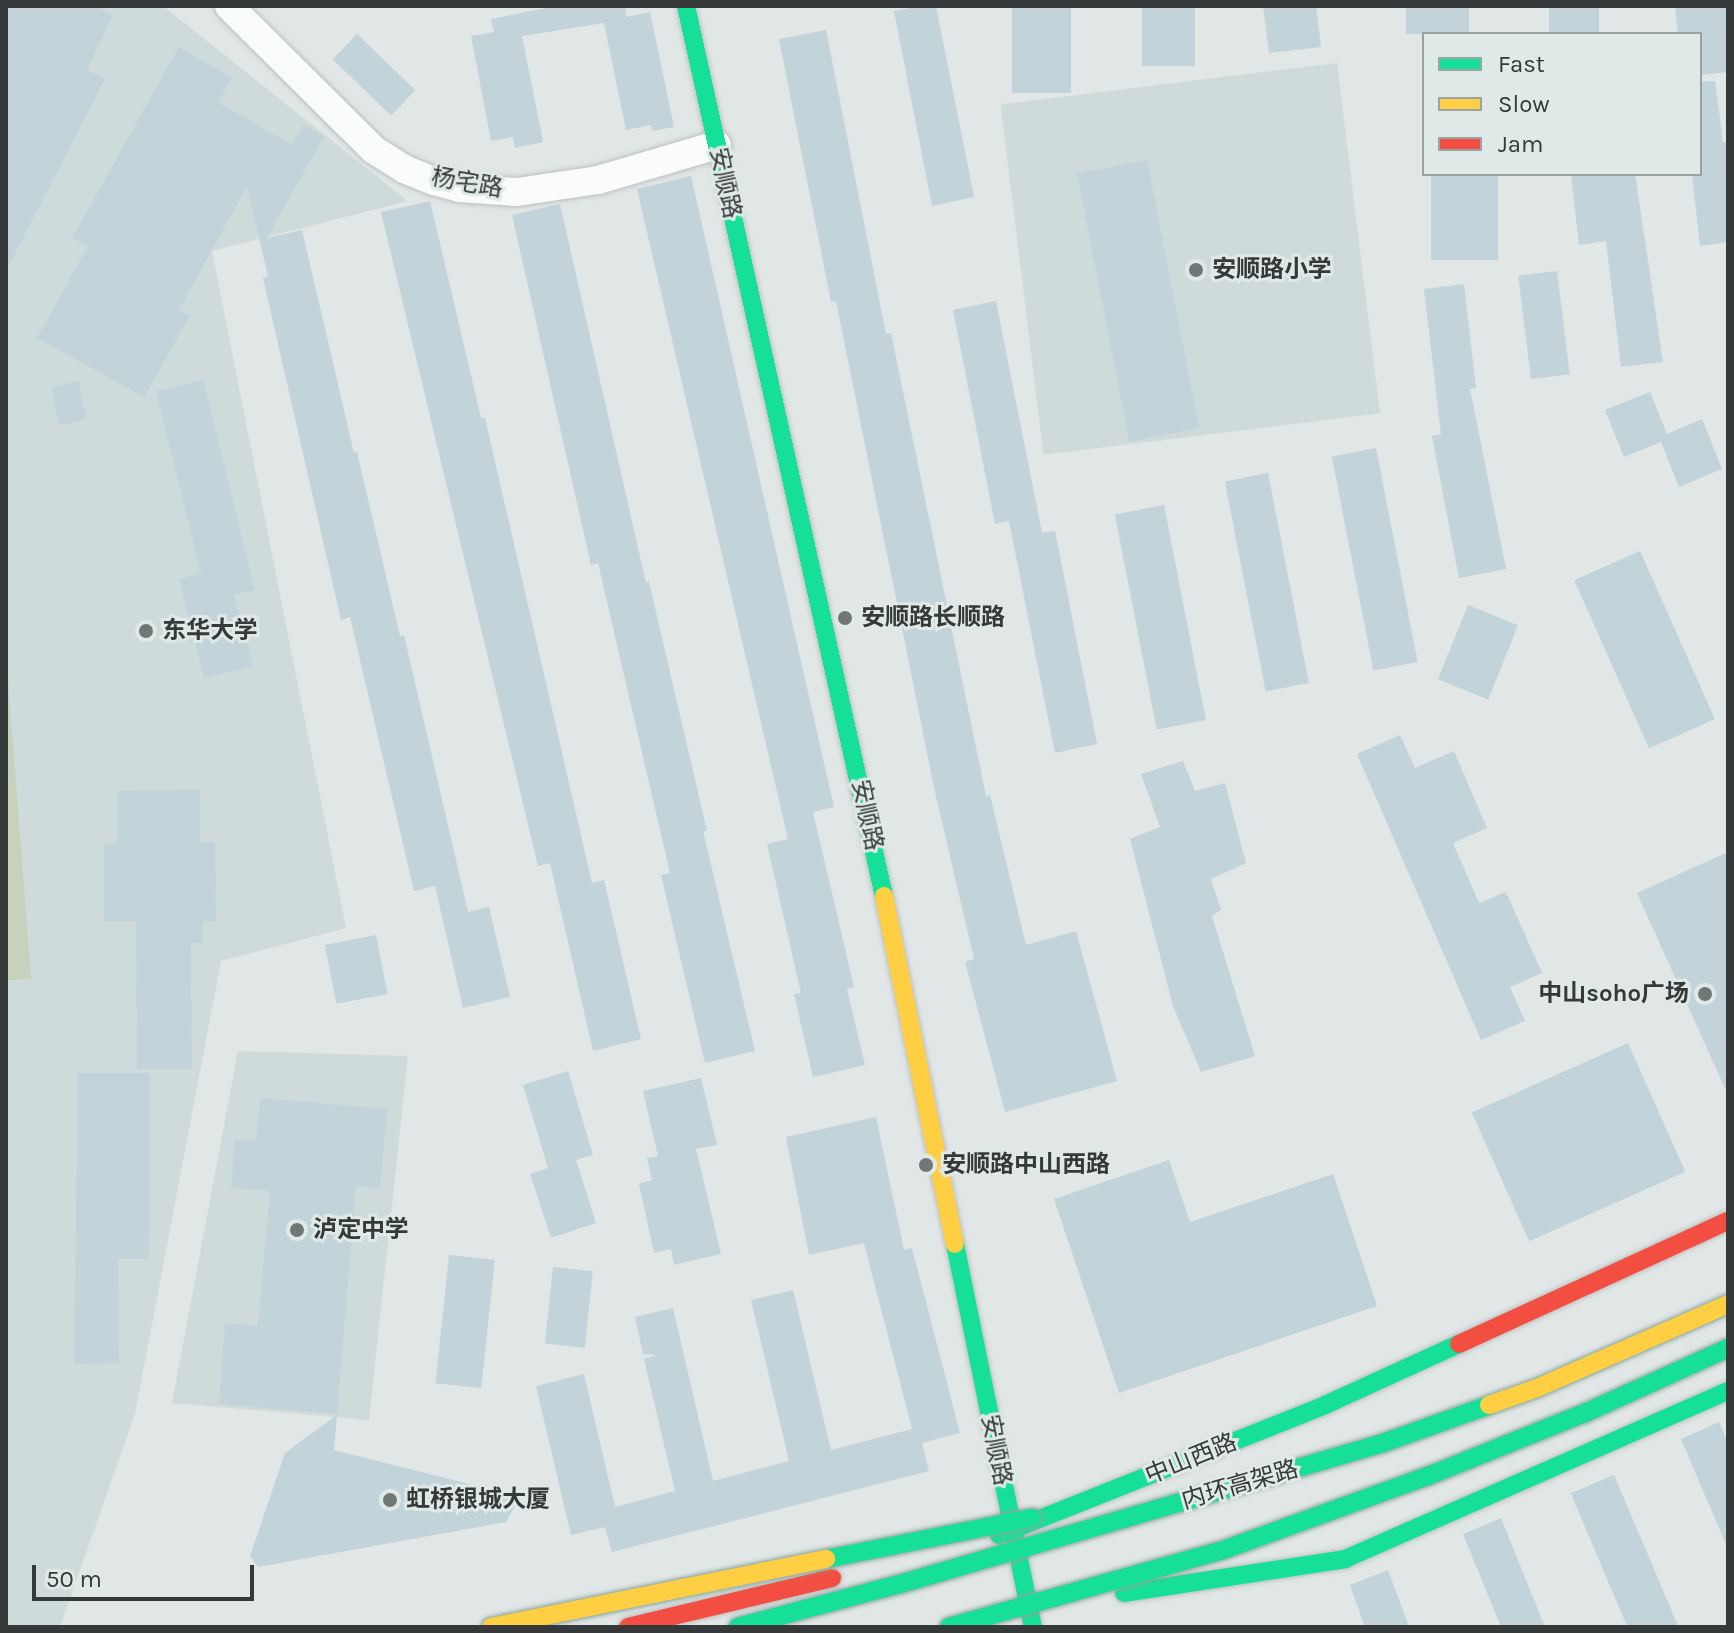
<!DOCTYPE html>
<meta charset="utf-8">
<style>
body{margin:0}
#map{position:relative;width:1734px;height:1633px;overflow:hidden;background:#e1e6e6;font-family:Karla,"Noto Sans SC",sans-serif}
div>[style]{position:absolute}
.built>*{inset:0;background:#cfdbda;transform-origin:0 0}
.green>*{inset:0;background:#c6d2bc}
.building>*{inset:0;background:#c2d3d9;transform-origin:0 0}
.roads{filter:drop-shadow(0 0 2px #bdc1c1) drop-shadow(0 0 2px #bdc1c1)}
.street>*{height:28px;margin:-14px;padding:0 14px;transform-origin:14px;border-radius:14px;background:#fafbfb}
.fast>*{height:18px;margin:-9px;padding:0 9px;transform-origin:9px;border-radius:9px;background:#16e098}
.slow>*{height:18px;margin:-9px;padding:0 9px;transform-origin:9px;border-radius:9px;background:#ffcf43}
.jam>*{height:18px;margin:-9px;padding:0 9px;transform-origin:9px;border-radius:9px;background:#f24e42}
.bridges{filter:drop-shadow(0 0 2px #88a69c) drop-shadow(0 0 2px #88a69c)}
.fast-bridge>*{height:18px;margin:-9px;padding:0 9px;transform-origin:9px;border-radius:9px;background:#16e098}
.slow-bridge>*{height:18px;margin:-9px;padding:0 9px;transform-origin:9px;border-radius:9px;background:#ffcf43}
.dots>*{width:22px;height:22px;translate:-50% -50%;box-sizing:border-box;border:4px solid #dee9e8;border-radius:50%}
span{translate:-50% -50%;white-space:nowrap;text-align:center;line-height:1.15;-webkit-text-stroke:6px #dee9e8;paint-order:stroke}
.street-label{font-size:24px;color:#353939}
.poi-label{font-size:24px;color:#353939;font-weight:700}
.left{translate:0 -50%;text-align:left}
.right{translate:-100% -50%;text-align:right}
.frame{position:absolute;inset:0;border:8px solid #353939;pointer-events:none}
.legend{position:absolute;left:1422px;top:32px;width:280px;height:144px;box-sizing:border-box;background:#dee9e8;border:2px solid #9aa3a2;margin:0;padding:10px 14px;list-style:none;font-size:24px;color:#353939}
.legend li{display:flex;align-items:center;gap:16px;height:40px}
.legend b{width:40px;border:2px solid #9aa3a2}
.scale{position:absolute;left:32px;top:1565px;width:222px;height:36px;box-sizing:border-box;border:4px solid #353939;border-top:0;padding-left:10px;font-size:24px;line-height:28px;white-space:nowrap;color:#353939;-webkit-text-stroke:6px #dee9e8;paint-order:stroke}
</style>
<div id="map">
<div class="built">
<div style="clip-path:polygon(6px 6px,163px 6px,408px 201px,212px 251px,346px 928px,221px 961px,135px 1414px,60px 1627px,6px 1627px)"></div>
<div style="left:1337px;top:63px;width:353px;height:339px;rotate:83deg"></div>
<div style="clip-path:polygon(238px 1051px,408px 1056px,369px 1420px,172px 1403px)"></div>
</div>
<div class="green">
<div style="clip-path:polygon(6px 664px,7px 664px,31px 979px,6px 980px)"></div>
</div>
<div class="building">
<div style="clip-path:polygon(6px 6px,94px 6px,113px 15px,87px 70px,105px 79px,6px 271px)"></div>
<div style="clip-path:polygon(556px 6px,625px 6px,626px 17px,650px 12px,674px 127px,652px 131px,651px 125px,626px 130px,604px 23px,522px 36px,543px 142px,515px 148px,513px 137px,491px 141px,471px 36px,494px 32px,491px 19px)"></div>
<div style="clip-path:polygon(921px 6px,936px 6px,974px 197px,932px 206px,894px 11px)"></div>
<div style="left:1012px;top:6px;width:59px;height:87px"></div>
<div style="left:1142px;top:6px;width:53px;height:60px"></div>
<div style="clip-path:polygon(1263px 6px,1316px 6px,1321px 47px,1269px 53px)"></div>
<div style="left:1406px;top:6px;width:63px;height:28px"></div>
<div style="left:1549px;top:6px;width:50px;height:28px"></div>
<div style="clip-path:polygon(1675px 6px,1728px 6px,1728px 72px,1700px 75px,1700px 34px,1678px 34px)"></div>
<div style="clip-path:polygon(826px 30px,886px 334px,891px 333px,986px 796px,990px 795px,1026px 945px,1076px 931px,1117px 1081px,1005px 1112px,965px 962px,974px 959px,935px 792px,836px 301px,831px 302px,779px 39px)"></div>
<div style="left:357px;top:34px;width:81px;height:35px;rotate:44deg"></div>
<div style="clip-path:polygon(179px 47px,232px 78px,218px 102px,292px 145px,303px 125px,324px 136px,267px 238px,302px 230px,354px 453px,357px 452px,400px 636px,404px 635px,468px 912px,489px 907px,510px 997px,463px 1008px,435px 886px,414px 891px,350px 617px,341px 620px,263px 278px,268px 276px,247px 186px,179px 310px,190px 316px,144px 397px,37px 338px,88px 246px,72px 238px)"></div>
<div style="clip-path:polygon(1715px 81px,1723px 142px,1728px 142px,1728px 242px,1700px 246px,1692px 174px,1700px 174px,1700px 82px)"></div>
<div style="left:1147px;top:160px;width:273px;height:71px;rotate:79deg"></div>
<div style="left:1431px;top:174px;width:67px;height:86px"></div>
<div style="clip-path:polygon(1571px 174px,1635px 174px,1663px 362px,1621px 367px,1606px 241px,1579px 245px)"></div>
<div style="clip-path:polygon(691px 176px,834px 807px,813px 812px,854px 987px,847px 989px,865px 1065px,813px 1077px,794px 994px,801px 993px,767px 844px,788px 839px,637px 189px)"></div>
<div style="clip-path:polygon(430px 201px,481px 418px,485px 418px,592px 883px,604px 880px,641px 1039px,593px 1051px,550px 863px,538px 866px,381px 212px)"></div>
<div style="clip-path:polygon(560px 204px,646px 583px,649px 582px,707px 831px,703px 831px,755px 1051px,705px 1063px,661px 875px,670px 873px,598px 563px,591px 565px,512px 215px)"></div>
<div style="left:1557px;top:271px;width:104px;height:39px;rotate:83deg"></div>
<div style="clip-path:polygon(1464px 284px,1476px 388px,1470px 389px,1506px 569px,1459px 578px,1432px 436px,1441px 434px,1424px 289px)"></div>
<div style="clip-path:polygon(996px 301px,1042px 533px,1055px 531px,1097px 744px,1055px 753px,1009px 521px,995px 524px,953px 310px)"></div>
<div style="clip-path:polygon(203px 380px,255px 590px,234px 595px,253px 666px,204px 678px,179px 579px,201px 574px,156px 391px)"></div>
<div style="left:78px;top:381px;width:39px;height:28px;rotate:77deg"></div>
<div style="clip-path:polygon(1650px 392px,1667px 434px,1702px 419px,1722px 469px,1679px 487px,1661px 442px,1624px 457px,1605px 410px)"></div>
<div style="left:1376px;top:448px;width:218px;height:45px;rotate:79deg"></div>
<div style="left:1268px;top:473px;width:214px;height:44px;rotate:79deg"></div>
<div style="left:1164px;top:505px;width:219px;height:50px;rotate:79deg"></div>
<div style="left:1640px;top:551px;width:184px;height:72px;rotate:66deg"></div>
<div style="left:1468px;top:605px;width:54px;height:80px;rotate:22deg"></div>
<div style="clip-path:polygon(1400px 735px,1415px 768px,1454px 751px,1487px 828px,1453px 843px,1479px 903px,1506px 892px,1542px 973px,1510px 987px,1525px 1021px,1481px 1040px,1357px 754px)"></div>
<div style="clip-path:polygon(1183px 761px,1195px 791px,1225px 783px,1246px 863px,1211px 879px,1221px 910px,1212px 916px,1255px 1056px,1201px 1072px,1173px 1006px,1130px 839px,1160px 827px,1141px 774px)"></div>
<div style="clip-path:polygon(200px 790px,200px 842px,215px 842px,216px 921px,203px 921px,202px 943px,191px 943px,192px 1069px,137px 1069px,136px 921px,104px 921px,104px 844px,117px 843px,117px 791px)"></div>
<div style="clip-path:polygon(1728px 852px,1728px 1095px,1637px 893px)"></div>
<div style="left:376px;top:935px;width:60px;height:52px;rotate:79deg"></div>
<div style="left:1628px;top:1043px;width:141px;height:171px;rotate:66deg"></div>
<div style="clip-path:polygon(568px 1071px,593px 1155px,576px 1160px,596px 1223px,551px 1238px,530px 1174px,548px 1168px,523px 1085px)"></div>
<div style="clip-path:polygon(78px 1073px,150px 1073px,149px 1259px,118px 1259px,119px 1363px,74px 1364px)"></div>
<div style="clip-path:polygon(701px 1078px,717px 1145px,696px 1149px,721px 1254px,674px 1265px,671px 1249px,654px 1253px,639px 1184px,652px 1180px,647px 1158px,658px 1156px,643px 1091px)"></div>
<div style="clip-path:polygon(260px 1098px,387px 1109px,380px 1188px,356px 1186px,337px 1414px,219px 1404px,225px 1323px,258px 1326px,270px 1191px,231px 1188px,235px 1139px,256px 1140px)"></div>
<div style="clip-path:polygon(876px 1117px,904px 1250px,912px 1248px,960px 1433px,922px 1443px,929px 1471px,612px 1552px,605px 1527px,571px 1535px,536px 1386px,584px 1374px,615px 1507px,675px 1491px,644px 1359px,657px 1355px,643px 1354px,635px 1317px,673px 1308px,713px 1481px,789px 1461px,751px 1300px,793px 1290px,831px 1450px,912px 1429px,864px 1243px,809px 1255px,786px 1137px)"></div>
<div style="clip-path:polygon(1169px 1160px,1190px 1222px,1333px 1174px,1377px 1306px,1119px 1393px,1054px 1199px)"></div>
<div style="left:449px;top:1255px;width:46px;height:129px;rotate:6deg"></div>
<div style="left:553px;top:1267px;width:40px;height:77px;rotate:6deg"></div>
<div style="clip-path:polygon(337px 1415px,334px 1450px,509px 1494px,515px 1506px,506px 1522px,258px 1567px,250px 1556px,285px 1453px)"></div>
<div style="clip-path:polygon(1719px 1422px,1728px 1443px,1728px 1549px,1681px 1439px)"></div>
<div style="left:1614px;top:1475px;width:165px;height:47px;rotate:67deg"></div>
<div style="clip-path:polygon(1501px 1518px,1545px 1627px,1501px 1627px,1463px 1534px)"></div>
<div style="clip-path:polygon(1388px 1570px,1409px 1627px,1365px 1627px,1350px 1585px)"></div>
</div>
<div class="roads">
<div class="street">
<div style="left:229px;top:6px;width:204px;rotate:44.8deg"></div>
<div style="left:374px;top:150px;width:36px;rotate:32deg"></div>
<div style="left:404px;top:169px;width:32px;rotate:22deg"></div>
<div style="left:434px;top:181px;width:27px;rotate:15deg"></div>
<div style="left:460px;top:188px;width:57px;rotate:4deg"></div>
<div style="left:517px;top:192px;width:82px;rotate:-8.4deg"></div>
<div style="left:598px;top:180px;width:124px;rotate:-16.4deg"></div>
</div>
<div class="fast">
<div style="left:686px;top:6px;width:912px;rotate:77.46deg"></div>
<div style="left:955px;top:1244px;width:391px;rotate:78.5deg"></div>
<div style="left:999px;top:1535px;width:351px;rotate:-21.7deg"></div>
<div style="left:1325px;top:1405px;width:147px;rotate:-24.5deg"></div>
<div style="left:1124px;top:1593px;width:224px;rotate:-8.7deg"></div>
<div style="left:1345px;top:1559px;width:418px;rotate:-23.7deg"></div>
</div>
<div class="slow">
<div style="left:884px;top:896px;width:355px;rotate:78.5deg"></div>
</div>
<div class="jam">
<div style="left:1459px;top:1344px;width:296px;rotate:-24.6deg"></div>
<div style="left:628px;top:1627px;width:210px;rotate:-13.5deg"></div>
</div>
</div>
<div class="bridges">
<div class="fast-bridge">
<div style="left:826px;top:1559px;width:210px;rotate:-11.3deg"></div>
<div style="left:738px;top:1627px;width:168px;rotate:-14.9deg"></div>
<div style="left:900px;top:1584px;width:503px;rotate:-16.27deg"></div>
<div style="left:1383px;top:1443px;width:113px;rotate:-19.7deg"></div>
<div style="left:949px;top:1627px;width:288px;rotate:-15.7deg"></div>
<div style="left:1226px;top:1549px;width:215px;rotate:-19.9deg"></div>
<div style="left:1428px;top:1476px;width:169px;rotate:-21.9deg"></div>
<div style="left:1585px;top:1413px;width:157px;rotate:-24.4deg"></div>
</div>
<div class="slow-bridge">
<div style="left:1489px;top:1405px;width:51px;rotate:-19.5deg"></div>
<div style="left:1537px;top:1388px;width:209px;rotate:-23.7deg"></div>
<div style="left:491px;top:1627px;width:342px;rotate:-11.5deg"></div>
</div>
</div>
<div class="dots">
<div style="left:1196px;top:270px;background:#717676"></div>
<div style="left:845px;top:618px;background:#717676"></div>
<div style="left:146px;top:631px;background:#717676"></div>
<div style="left:1705px;top:994px;background:#717676"></div>
<div style="left:926px;top:1165px;background:#717676"></div>
<div style="left:297px;top:1230px;background:#717676"></div>
<div style="left:390px;top:1500px;background:#717676"></div>
</div>
<div class="street-label">
<span style="left:467px;top:183px;rotate:10deg">杨宅路</span>
<span style="left:725px;top:183px;rotate:78deg">安顺路</span>
<span style="left:867px;top:815px;rotate:78deg">安顺路</span>
<span style="left:996px;top:1450px;rotate:79deg">安顺路</span>
<span style="left:1191px;top:1459px;rotate:-22deg">中山西路</span>
<span style="left:1240px;top:1485px;rotate:-16deg">内环高架路</span>
</div>
<div class="poi-label">
<span class="left" style="left:1212px;top:270px">安顺路小学</span>
<span class="left" style="left:861px;top:618px">安顺路长顺路</span>
<span class="left" style="left:162px;top:631px">东华大学</span>
<span class="right" style="left:1689px;top:994px">中山soho广场</span>
<span class="left" style="left:942px;top:1165px">安顺路中山西路</span>
<span class="left" style="left:313px;top:1230px">泸定中学</span>
<span class="left" style="left:406px;top:1500px">虹桥银城大厦</span>
</div>
<div class="frame"></div>
<ul class="legend">
<li><b style="height:10px;background:#16e098"></b>Fast</li>
<li><b style="height:10px;background:#ffcf43"></b>Slow</li>
<li><b style="height:10px;background:#f24e42"></b>Jam</li>
</ul>
<div class="scale">50 m</div>
</div>
